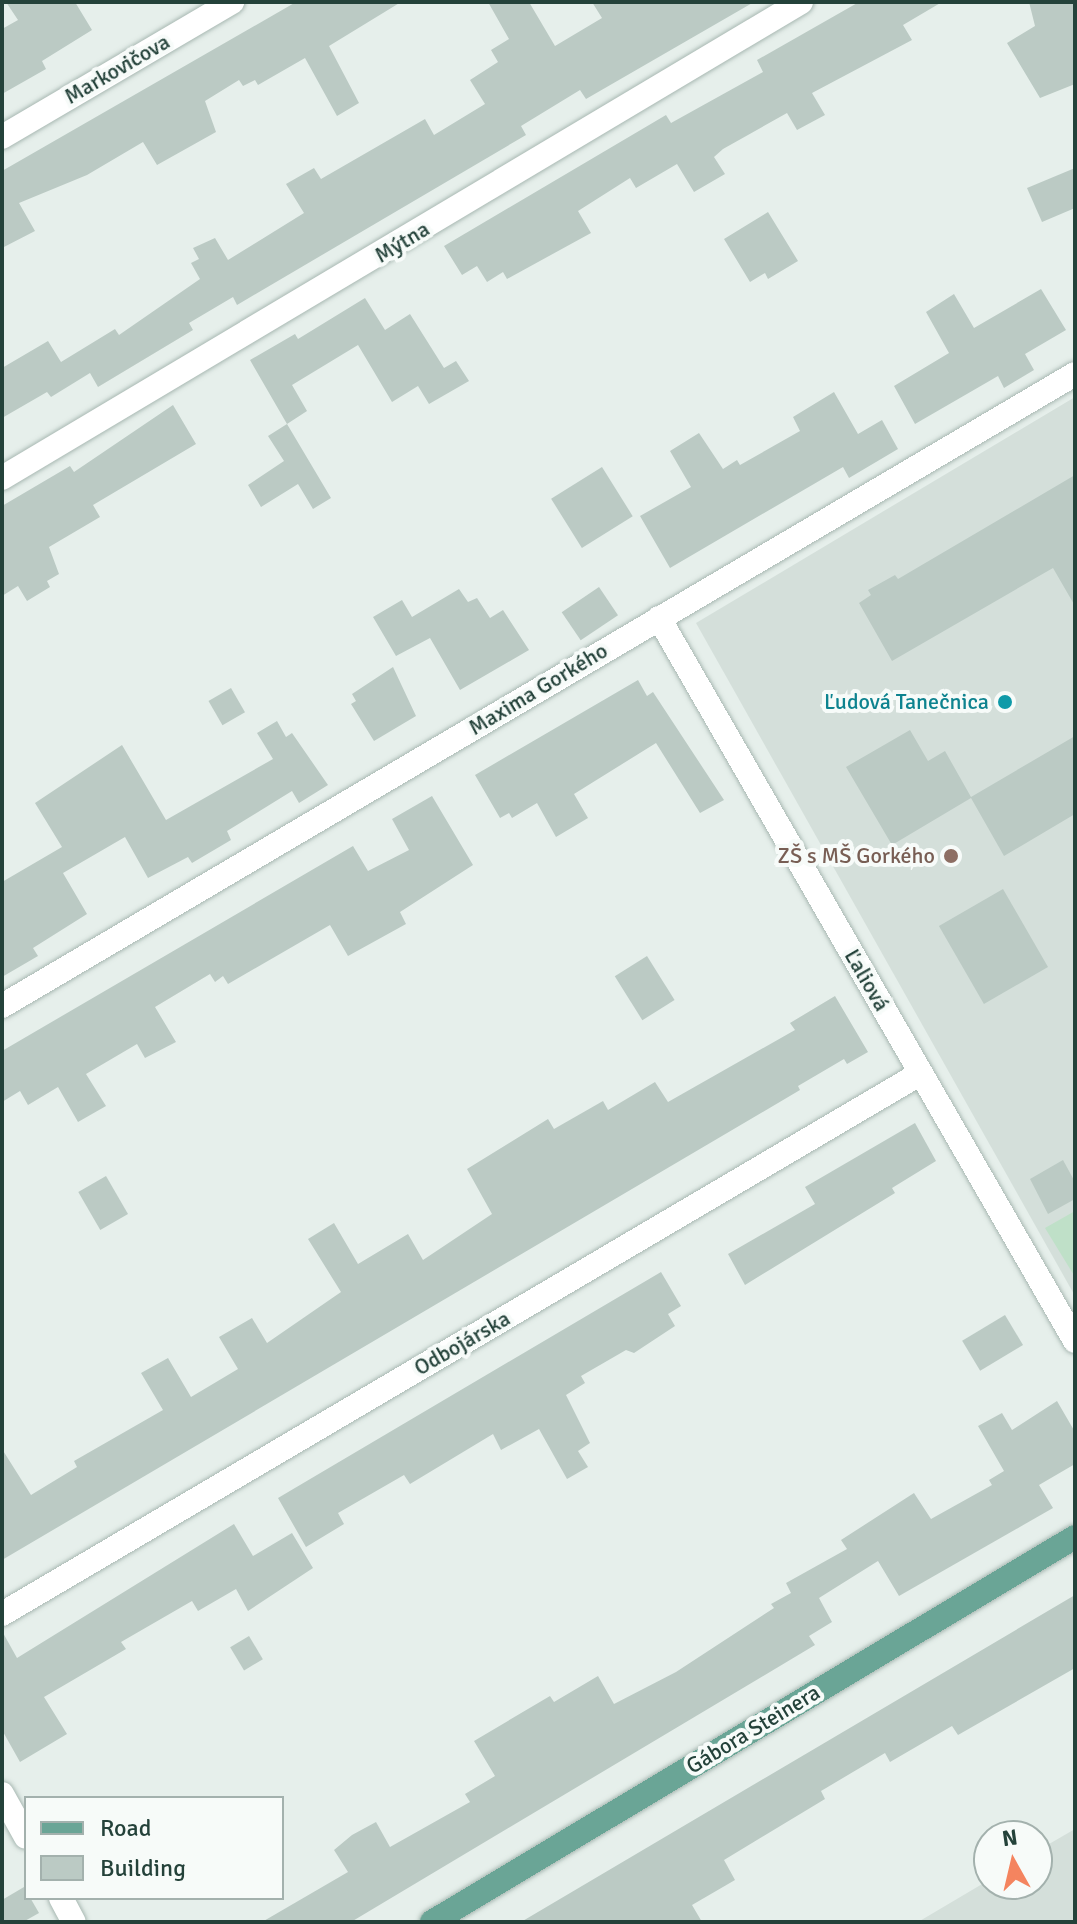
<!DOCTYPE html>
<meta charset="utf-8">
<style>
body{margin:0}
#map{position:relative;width:1077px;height:1924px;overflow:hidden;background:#e6efeb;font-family:Signika,sans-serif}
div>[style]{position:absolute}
.built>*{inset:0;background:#d4dfda}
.green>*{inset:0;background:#bfe0c8}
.building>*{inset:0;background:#bbcac4;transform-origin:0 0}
.roads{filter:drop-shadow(0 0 2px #a8b8b2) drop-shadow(0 0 2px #a8b8b2)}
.street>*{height:24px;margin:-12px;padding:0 12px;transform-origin:12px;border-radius:12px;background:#fff}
.primary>*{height:24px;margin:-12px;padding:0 12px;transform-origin:12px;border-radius:12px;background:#6aa596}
.dots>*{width:22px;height:22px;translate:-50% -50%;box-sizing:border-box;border:4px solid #f7fbf9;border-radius:50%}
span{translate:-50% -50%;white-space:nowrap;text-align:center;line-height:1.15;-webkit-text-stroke:8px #f7fbf9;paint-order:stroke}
.street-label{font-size:22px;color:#24423a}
.culture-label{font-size:22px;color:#0d838f}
.right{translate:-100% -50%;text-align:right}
.education-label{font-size:22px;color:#785e54}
.frame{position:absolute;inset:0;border:4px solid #24423a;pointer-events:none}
.legend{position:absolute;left:24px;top:1796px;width:260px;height:104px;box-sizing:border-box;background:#f7fbf9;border:2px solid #a3b1ad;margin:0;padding:10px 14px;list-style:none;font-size:24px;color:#24423a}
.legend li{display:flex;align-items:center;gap:16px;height:40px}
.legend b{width:40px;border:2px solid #a3b1ad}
.north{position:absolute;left:973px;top:1820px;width:80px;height:80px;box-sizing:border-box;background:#f7fbf9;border:2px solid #a3b1ad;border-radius:50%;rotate:352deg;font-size:22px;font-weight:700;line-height:32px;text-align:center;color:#24423a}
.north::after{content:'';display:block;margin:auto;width:28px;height:36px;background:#f4845f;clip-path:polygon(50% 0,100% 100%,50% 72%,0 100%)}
</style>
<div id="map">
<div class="built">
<div style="clip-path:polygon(1075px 397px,1075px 1296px,696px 623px)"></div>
<div style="clip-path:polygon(1075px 1829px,1075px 1922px,918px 1922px,989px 1880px,989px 1884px,1037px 1884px,1037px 1851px)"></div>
</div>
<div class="green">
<div style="clip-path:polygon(1075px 1211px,1075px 1277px,1045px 1228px)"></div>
</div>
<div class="building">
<div style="clip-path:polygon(6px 2px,75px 2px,92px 30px,42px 61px,46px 69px,2px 94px,2px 29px,18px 20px)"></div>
<div style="clip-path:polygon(296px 2px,401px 2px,329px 46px,359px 103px,337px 116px,305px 58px,258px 85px,255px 80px,243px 86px,239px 80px,205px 101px,216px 132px,157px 165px,143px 142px,87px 175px,19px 203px,35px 231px,2px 248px,2px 171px)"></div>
<div style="clip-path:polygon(488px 2px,529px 2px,555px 46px,602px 18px,592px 2px,754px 2px,586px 99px,580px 90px,521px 126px,526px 135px,237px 305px,233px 297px,189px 323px,193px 330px,98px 387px,90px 373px,51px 397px,47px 392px,2px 418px,2px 368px,48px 341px,61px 362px,115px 329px,119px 335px,200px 279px,191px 263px,199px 259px,193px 248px,215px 238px,228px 260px,304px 213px,286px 184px,314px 168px,321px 179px,425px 119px,434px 135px,485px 104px,470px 80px,498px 62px,491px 50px,509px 39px)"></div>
<div style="clip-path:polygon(859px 2px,942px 2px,903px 25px,912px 40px,812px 93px,825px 115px,797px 130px,787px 113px,723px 149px,714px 157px,725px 174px,694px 192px,677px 164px,636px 188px,630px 178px,578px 211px,591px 233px,507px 279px,503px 272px,487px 282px,477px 266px,462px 275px,444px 246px,666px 115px,671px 123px,763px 72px,757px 60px)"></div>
<div style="clip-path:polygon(1029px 2px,1075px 2px,1075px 84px,1040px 98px,1007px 43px,1035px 26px)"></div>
<div style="clip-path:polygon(1075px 168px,1075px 208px,1042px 222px,1027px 188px)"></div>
<div style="clip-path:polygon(768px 212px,798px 261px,768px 279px,765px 273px,750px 282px,724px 239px)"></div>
<div style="clip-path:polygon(1041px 289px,1066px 330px,1025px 354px,1034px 370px,1004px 388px,998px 376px,915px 424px,894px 386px,949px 353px,926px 312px,954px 294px,974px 328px)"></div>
<div style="clip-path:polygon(365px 298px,385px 330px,410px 314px,444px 368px,456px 361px,469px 381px,429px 404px,418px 386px,392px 402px,358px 345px,292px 385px,307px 411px,287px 424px,250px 360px,295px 334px,298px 339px)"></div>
<div style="clip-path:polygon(834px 392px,858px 434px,882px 420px,898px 449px,849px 478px,843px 467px,670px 568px,640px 516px,691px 487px,670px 451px,699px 433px,723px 469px,737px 460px,740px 465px,800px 431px,793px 417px)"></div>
<div style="clip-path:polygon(173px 405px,196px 444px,93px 505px,100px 517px,49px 547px,59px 574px,47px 581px,50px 587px,27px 601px,18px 586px,2px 596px,2px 506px,70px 466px,74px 472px)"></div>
<div style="clip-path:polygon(287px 424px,331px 498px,313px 509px,298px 484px,261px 507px,248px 485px,284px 461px,268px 436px)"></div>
<div style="left:602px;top:467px;width:58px;height:60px;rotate:58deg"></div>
<div style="clip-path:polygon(1075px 475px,1075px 606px,1053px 568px,892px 661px,859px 603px,871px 595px,868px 590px,895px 575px,898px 579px)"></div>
<div style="left:599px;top:587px;width:34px;height:45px;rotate:56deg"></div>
<div style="clip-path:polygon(459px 589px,468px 602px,477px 598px,490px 618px,503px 610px,529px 650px,460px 690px,430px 638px,396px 656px,373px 617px,402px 600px,412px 617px)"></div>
<div style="clip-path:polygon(393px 667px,416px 716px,374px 741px,351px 704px,356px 701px,352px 694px)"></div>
<div style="clip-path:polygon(638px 680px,647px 696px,653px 692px,724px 800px,700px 813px,656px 743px,574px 794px,588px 818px,556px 837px,537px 803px,512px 818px,509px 813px,500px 818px,475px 775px)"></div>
<div style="left:231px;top:688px;width:28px;height:26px;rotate:60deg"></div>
<div style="clip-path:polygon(277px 721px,286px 737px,292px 733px,328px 785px,299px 803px,292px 791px,227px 831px,231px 840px,192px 863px,188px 857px,148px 878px,125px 837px,63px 873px,87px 914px,33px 948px,38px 956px,2px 977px,2px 882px,62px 847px,35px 803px,122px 745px,166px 820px,273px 759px,257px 733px)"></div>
<div style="clip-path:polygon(910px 730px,928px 761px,945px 751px,971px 797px,1075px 736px,1075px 814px,1004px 856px,971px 798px,892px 845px,846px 767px)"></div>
<div style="clip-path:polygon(432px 796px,473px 865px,400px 912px,406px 924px,348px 956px,330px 925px,228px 984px,223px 976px,215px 982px,210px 974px,155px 1007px,176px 1042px,145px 1058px,137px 1044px,86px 1074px,106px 1106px,78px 1122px,58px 1087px,28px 1105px,20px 1091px,2px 1102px,2px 1051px,353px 846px,368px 871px,409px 850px,392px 819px)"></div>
<div style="left:1003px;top:889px;width:90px;height:74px;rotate:60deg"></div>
<div style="left:647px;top:956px;width:52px;height:38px;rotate:58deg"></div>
<div style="clip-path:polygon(835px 996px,868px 1052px,847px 1064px,844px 1059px,798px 1086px,800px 1090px,2px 1560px,2px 1449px,31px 1495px,77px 1467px,74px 1461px,163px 1410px,141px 1373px,168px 1358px,191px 1397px,238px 1369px,219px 1337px,252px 1318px,267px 1343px,341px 1292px,308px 1239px,334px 1223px,358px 1264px,408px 1234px,423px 1260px,492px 1214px,467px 1169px,548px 1119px,554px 1129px,603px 1101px,608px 1110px,655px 1082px,668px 1102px,795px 1030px,790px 1023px)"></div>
<div style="clip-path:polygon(915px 1123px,936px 1161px,892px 1188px,895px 1193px,745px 1285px,728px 1254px,815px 1204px,805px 1187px)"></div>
<div style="clip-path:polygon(1063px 1160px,1075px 1182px,1075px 1199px,1048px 1214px,1030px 1179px)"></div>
<div style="left:106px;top:1176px;width:44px;height:32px;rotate:60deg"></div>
<div style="clip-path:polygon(661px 1272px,681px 1306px,668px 1314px,675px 1326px,634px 1353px,626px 1350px,581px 1376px,585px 1383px,566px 1395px,590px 1443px,578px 1451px,588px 1467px,567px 1479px,539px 1429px,501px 1450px,493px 1434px,410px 1484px,404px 1475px,338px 1513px,344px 1524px,306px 1547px,278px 1498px)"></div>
<div style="left:1005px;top:1315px;width:35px;height:50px;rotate:59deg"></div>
<div style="clip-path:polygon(1057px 1401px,1075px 1432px,1075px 1464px,1039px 1485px,1053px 1508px,899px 1596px,878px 1561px,819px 1598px,832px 1622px,809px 1636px,815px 1645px,351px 1922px,262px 1922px,348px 1872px,334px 1850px,352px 1835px,376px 1822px,390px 1847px,470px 1802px,465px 1794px,495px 1776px,474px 1741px,550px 1696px,554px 1702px,598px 1676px,614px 1704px,676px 1672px,774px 1608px,771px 1604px,791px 1593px,786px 1583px,847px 1549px,841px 1540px,914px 1493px,931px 1519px,992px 1485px,989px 1480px,1004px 1471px,978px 1426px,1002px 1413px,1012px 1430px)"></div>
<div style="clip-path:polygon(234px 1524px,253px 1556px,292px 1533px,313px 1568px,248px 1611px,236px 1589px,198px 1611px,192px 1601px,121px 1642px,126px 1649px,44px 1697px,67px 1734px,20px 1762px,2px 1730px,2px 1631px,17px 1658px)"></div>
<div style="clip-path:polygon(1075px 1595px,1075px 1668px,958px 1735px,952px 1726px,890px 1762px,885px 1753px,821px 1791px,825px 1799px,724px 1860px,735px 1880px,692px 1905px,702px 1922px,521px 1922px)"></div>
<div style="left:249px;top:1636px;width:27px;height:22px;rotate:59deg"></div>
<div style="clip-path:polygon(24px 1887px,39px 1913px,23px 1922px,2px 1922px,2px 1900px)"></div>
</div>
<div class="roads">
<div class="street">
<div style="left:2px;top:137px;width:267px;rotate:-30.4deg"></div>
<div style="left:2px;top:478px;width:930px;rotate:-30.78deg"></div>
<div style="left:659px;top:618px;width:834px;rotate:60.08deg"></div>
<div style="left:2px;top:1006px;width:1245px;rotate:-30.5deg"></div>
<div style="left:2px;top:1614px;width:1066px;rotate:-30.48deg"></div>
<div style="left:2px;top:1794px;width:49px;rotate:60.8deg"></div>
<div style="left:61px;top:1898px;width:27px;rotate:62deg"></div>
</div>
<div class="primary">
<div style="left:432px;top:1922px;width:749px;rotate:-30.91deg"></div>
</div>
</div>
<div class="dots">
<div style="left:1005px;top:702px;background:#0f9aa8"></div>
<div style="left:951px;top:856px;background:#8d6e63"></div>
</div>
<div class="street-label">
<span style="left:117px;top:69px;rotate:-30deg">Markovičova</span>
<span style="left:402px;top:242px;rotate:-31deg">Mýtna</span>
<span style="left:538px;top:689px;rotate:-31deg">Maxima Gorkého</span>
<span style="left:867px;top:980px;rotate:60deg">Ľaliová</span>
<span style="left:462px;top:1343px;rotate:-30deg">Odbojárska</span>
<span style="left:753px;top:1729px;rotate:-31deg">Gábora Steinera</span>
</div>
<div class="culture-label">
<span class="right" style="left:989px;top:702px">Ľudová Tanečnica</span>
</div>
<div class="education-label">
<span class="right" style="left:935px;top:856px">ZŠ s MŠ Gorkého</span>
</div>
<div class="frame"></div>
<ul class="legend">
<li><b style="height:10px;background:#6aa596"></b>Road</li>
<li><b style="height:22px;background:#bbcac4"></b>Building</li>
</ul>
<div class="north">N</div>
</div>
